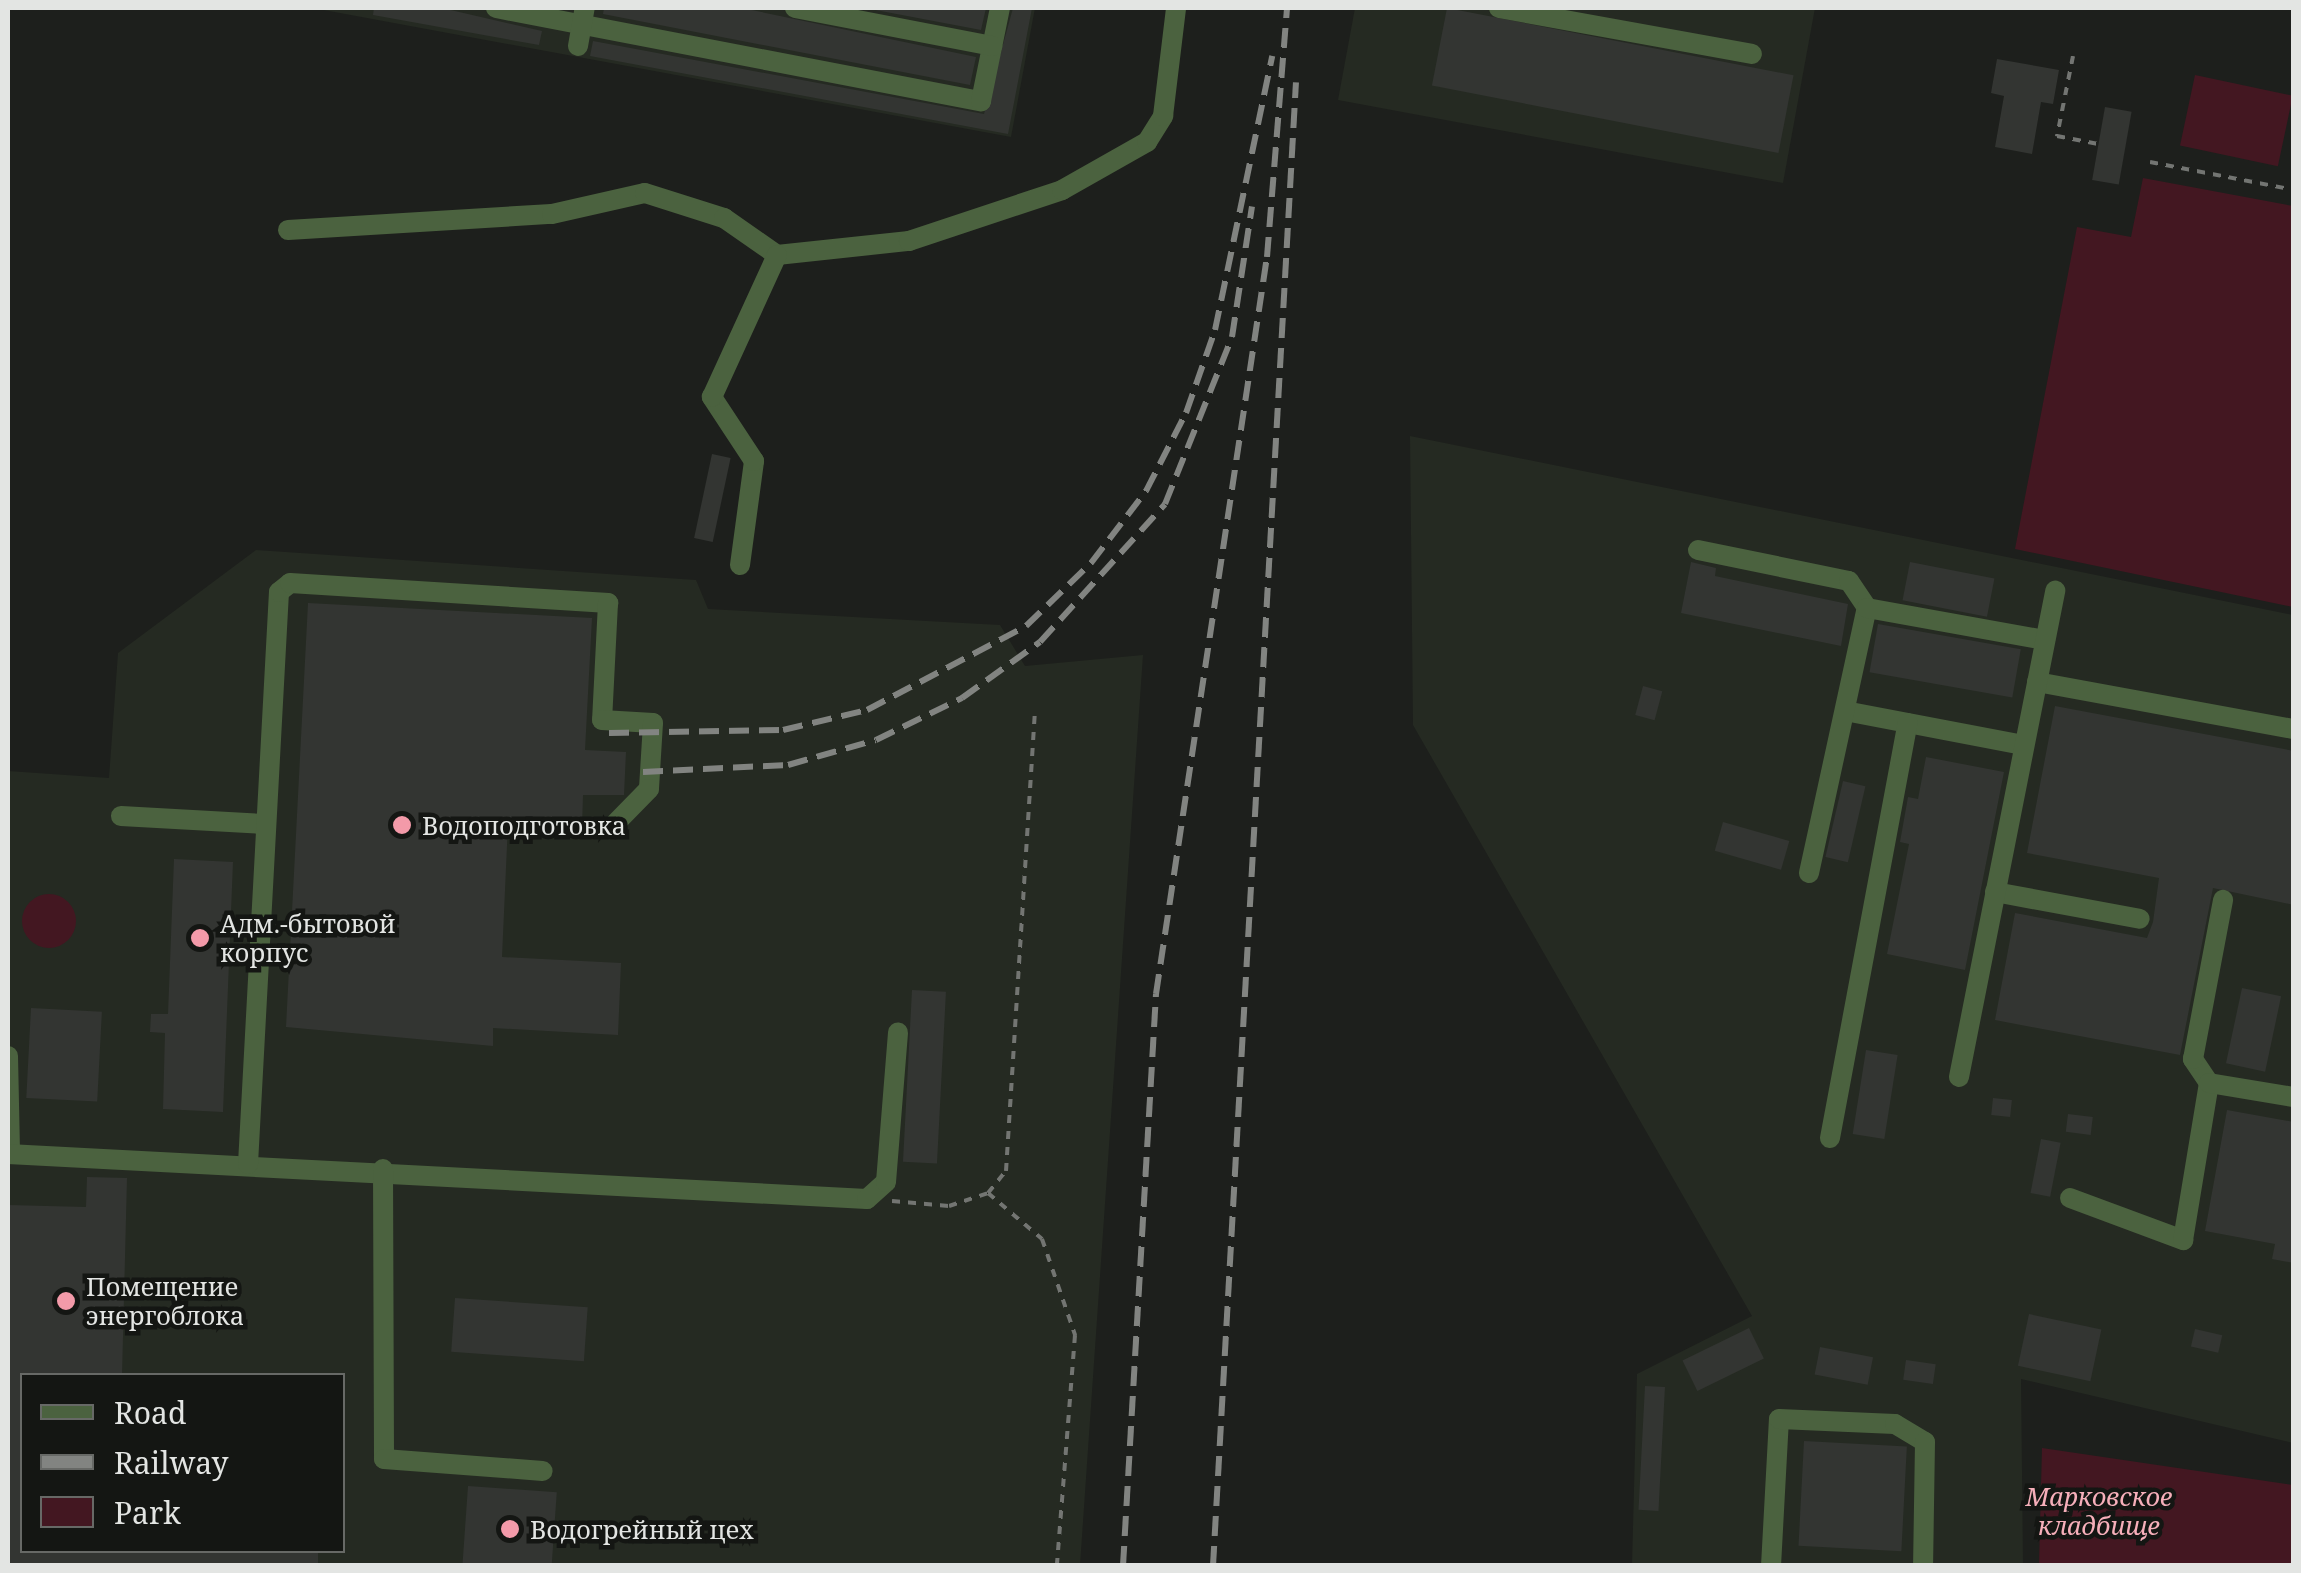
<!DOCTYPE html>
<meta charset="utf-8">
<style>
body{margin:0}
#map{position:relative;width:2301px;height:1573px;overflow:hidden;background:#1d1f1c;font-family:"Noto Serif",serif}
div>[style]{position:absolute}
.built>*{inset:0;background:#252a22}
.green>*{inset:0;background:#431721;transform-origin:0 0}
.round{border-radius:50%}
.building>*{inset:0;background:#333532;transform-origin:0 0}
.path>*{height:4px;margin-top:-2px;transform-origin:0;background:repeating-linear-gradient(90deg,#737572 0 8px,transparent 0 16px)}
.minor>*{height:20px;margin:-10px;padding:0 10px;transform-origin:10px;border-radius:10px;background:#4b623f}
.rail>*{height:6px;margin-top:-3px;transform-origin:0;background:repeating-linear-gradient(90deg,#828481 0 20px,transparent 0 30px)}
.dots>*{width:28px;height:28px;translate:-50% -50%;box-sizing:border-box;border:5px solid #141613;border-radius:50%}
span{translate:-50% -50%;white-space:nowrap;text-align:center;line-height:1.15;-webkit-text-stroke:9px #141613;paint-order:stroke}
.poi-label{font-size:25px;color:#e3e5e3}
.left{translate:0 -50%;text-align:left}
.park-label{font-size:25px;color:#f6afba;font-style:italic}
.frame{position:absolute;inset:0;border:10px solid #e3e5e3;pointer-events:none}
.legend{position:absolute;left:20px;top:1373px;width:325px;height:180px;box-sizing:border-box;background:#141613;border:2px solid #676966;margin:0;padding:12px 18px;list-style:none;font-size:30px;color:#e3e5e3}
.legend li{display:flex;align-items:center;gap:20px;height:50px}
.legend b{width:50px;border:2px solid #676966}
</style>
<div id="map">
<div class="built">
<div style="clip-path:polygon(313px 8px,1035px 8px,1011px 137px)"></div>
<div style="clip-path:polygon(1355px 8px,1815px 8px,1783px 183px,1338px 100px)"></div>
<div style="clip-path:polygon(1410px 436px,2293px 615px,2293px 1443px,2021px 1379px,2023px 1565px,1632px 1565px,1637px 1374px,1752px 1316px,1413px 725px)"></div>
<div style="clip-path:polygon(evenodd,256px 550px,696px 580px,708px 609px,1000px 625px,1025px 666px,1143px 655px,1080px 1565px,8px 1565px,8px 771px,109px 778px,118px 653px,256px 550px,22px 1376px,342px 1376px,342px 1550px,22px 1550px,22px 1376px)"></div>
</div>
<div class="green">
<div style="left:2195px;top:75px;width:100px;height:72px;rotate:12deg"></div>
<div style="clip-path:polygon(2143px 178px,2293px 206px,2293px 607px,2015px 549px,2077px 227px,2131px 237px)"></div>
<div class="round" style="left:22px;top:894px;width:54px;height:54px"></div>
<div style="clip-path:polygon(2042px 1448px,2293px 1485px,2293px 1565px,2039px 1565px)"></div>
</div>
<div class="building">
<div style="clip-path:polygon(374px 8px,442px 8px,542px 31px,539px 45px,373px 15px)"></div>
<div style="clip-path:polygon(604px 8px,742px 8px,976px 57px,970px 85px,603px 14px)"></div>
<div style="clip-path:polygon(865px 8px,986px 8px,981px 30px)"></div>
<div style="clip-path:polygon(1013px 8px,1032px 8px,1008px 134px,590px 56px,593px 41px,984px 114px)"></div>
<div style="left:1447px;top:8px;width:353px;height:79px;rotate:11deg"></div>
<div style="clip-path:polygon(1997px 59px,2059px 70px,2053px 104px,2041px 102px,2032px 154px,1995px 147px,2004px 96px,1991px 93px)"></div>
<div style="left:2105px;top:107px;width:27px;height:74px;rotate:10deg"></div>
<div style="left:712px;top:454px;width:19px;height:86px;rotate:12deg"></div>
<div style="clip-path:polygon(1691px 562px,1716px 568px,1715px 576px,1848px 604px,1841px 646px,1681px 613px)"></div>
<div style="left:1910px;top:562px;width:86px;height:39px;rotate:11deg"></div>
<div style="clip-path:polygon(308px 603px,592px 618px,585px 750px,626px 752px,624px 795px,583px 795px,582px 827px,508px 823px,502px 957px,621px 963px,618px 1035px,493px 1028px,493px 1046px,286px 1027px)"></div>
<div style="left:1878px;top:624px;width:145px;height:49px;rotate:10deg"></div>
<div style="left:1643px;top:686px;width:20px;height:30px;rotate:15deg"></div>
<div style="clip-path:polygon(2055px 706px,2294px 751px,2294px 905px,2213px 888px,2180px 1055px,1995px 1020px,2015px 913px,2147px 938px,2153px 922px,2159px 878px,2027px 853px)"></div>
<div style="clip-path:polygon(1926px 757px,2004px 772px,1965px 970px,1887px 954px,1909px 844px,1900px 842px,1908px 797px,1918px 799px)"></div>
<div style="left:1843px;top:781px;width:23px;height:78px;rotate:13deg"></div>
<div style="left:1723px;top:822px;width:69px;height:30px;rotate:16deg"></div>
<div style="clip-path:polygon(174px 859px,233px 862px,223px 1112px,163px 1109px,165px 1033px,150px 1032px,151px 1014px,168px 1014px)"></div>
<div style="left:2242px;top:988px;width:40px;height:77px;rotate:12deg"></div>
<div style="left:912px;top:990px;width:34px;height:172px;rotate:3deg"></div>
<div style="left:31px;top:1008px;width:71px;height:90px;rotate:3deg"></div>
<div style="left:1866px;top:1050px;width:32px;height:85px;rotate:9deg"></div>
<div style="left:1993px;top:1098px;width:19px;height:17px;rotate:6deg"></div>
<div style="clip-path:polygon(2227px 1110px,2294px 1122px,2294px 1263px,2272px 1259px,2275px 1244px,2205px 1231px)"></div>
<div style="left:2068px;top:1114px;width:25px;height:18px;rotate:7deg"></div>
<div style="left:2041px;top:1139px;width:20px;height:55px;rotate:11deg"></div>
<div style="clip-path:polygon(87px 1177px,127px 1178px,122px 1376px,22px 1376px,22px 1550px,318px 1550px,318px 1566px,8px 1566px,8px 1205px,86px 1207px)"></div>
<div style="left:455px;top:1298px;width:133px;height:54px;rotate:4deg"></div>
<div style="left:2029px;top:1314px;width:74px;height:53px;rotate:12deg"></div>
<div style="left:1749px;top:1328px;width:34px;height:74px;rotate:64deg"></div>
<div style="left:2195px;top:1329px;width:28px;height:18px;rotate:13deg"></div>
<div style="left:1820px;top:1347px;width:54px;height:28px;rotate:11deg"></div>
<div style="left:1906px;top:1360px;width:30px;height:20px;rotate:8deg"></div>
<div style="left:1645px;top:1386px;width:20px;height:124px;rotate:3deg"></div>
<div style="left:1804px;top:1441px;width:103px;height:105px;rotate:3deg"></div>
<div style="left:468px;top:1486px;width:89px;height:80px;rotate:4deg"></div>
</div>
<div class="path">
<div style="left:2073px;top:56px;width:82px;rotate:101.3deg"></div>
<div style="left:2057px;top:136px;width:42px;rotate:11deg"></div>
<div style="left:2150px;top:162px;width:147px;rotate:11deg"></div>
<div style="left:988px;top:1193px;width:71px;rotate:40.4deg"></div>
<div style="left:1042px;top:1239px;width:102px;rotate:71deg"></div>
<div style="left:1075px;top:1335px;width:232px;rotate:94.5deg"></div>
<div style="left:892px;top:1201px;width:57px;rotate:5deg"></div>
<div style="left:949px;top:1206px;width:41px;rotate:-18.4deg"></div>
<div style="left:988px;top:1193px;width:28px;rotate:-51deg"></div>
<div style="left:1006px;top:1171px;width:458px;rotate:-86.4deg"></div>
</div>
<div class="minor">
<div style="left:496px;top:8px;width:494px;rotate:10.9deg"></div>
<div style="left:981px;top:101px;width:95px;rotate:-78.5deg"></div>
<div style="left:795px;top:8px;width:201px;rotate:10.9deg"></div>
<div style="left:1499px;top:8px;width:257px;rotate:10.3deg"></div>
<div style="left:578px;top:46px;width:39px;rotate:-80deg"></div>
<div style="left:288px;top:230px;width:264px;rotate:-3.5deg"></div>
<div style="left:552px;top:214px;width:95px;rotate:-12.7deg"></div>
<div style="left:645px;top:193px;width:83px;rotate:17.6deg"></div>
<div style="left:724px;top:218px;width:65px;rotate:34.9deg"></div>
<div style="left:777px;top:255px;width:133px;rotate:-6.1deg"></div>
<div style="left:909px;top:241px;width:161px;rotate:-18.4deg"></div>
<div style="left:1062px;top:190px;width:98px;rotate:-29.5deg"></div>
<div style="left:1147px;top:142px;width:31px;rotate:-58deg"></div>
<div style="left:1163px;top:116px;width:109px;rotate:-83.1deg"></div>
<div style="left:1698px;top:550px;width:154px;rotate:11.6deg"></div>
<div style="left:1849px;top:581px;width:32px;rotate:56deg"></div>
<div style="left:740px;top:565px;width:105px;rotate:-82.3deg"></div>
<div style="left:754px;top:461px;width:77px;rotate:-123.3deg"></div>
<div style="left:712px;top:397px;width:156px;rotate:-65.4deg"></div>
<div style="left:2037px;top:682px;width:261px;rotate:10.4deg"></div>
<div style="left:1845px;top:711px;width:182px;rotate:10.8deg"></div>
<div style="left:121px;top:816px;width:145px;rotate:3.2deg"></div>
<div style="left:1809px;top:873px;width:271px;rotate:-77.7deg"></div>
<div style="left:1867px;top:608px;width:181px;rotate:10.2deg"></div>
<div style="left:1995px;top:892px;width:147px;rotate:10.5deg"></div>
<div style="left:8px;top:1056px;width:97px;rotate:88.8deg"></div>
<div style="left:1959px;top:1077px;width:496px;rotate:-78.8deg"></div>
<div style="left:2209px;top:1083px;width:29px;rotate:-124deg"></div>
<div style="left:2193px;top:1059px;width:162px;rotate:-79.3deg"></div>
<div style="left:1830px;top:1138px;width:422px;rotate:-79.4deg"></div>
<div style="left:8px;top:1154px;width:860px;rotate:3deg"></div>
<div style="left:867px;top:1199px;width:25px;rotate:-42deg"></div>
<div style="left:886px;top:1182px;width:150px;rotate:-85.4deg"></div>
<div style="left:248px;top:1164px;width:573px;rotate:-86.9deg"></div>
<div style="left:279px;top:592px;width:14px;rotate:-39deg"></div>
<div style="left:290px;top:583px;width:319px;rotate:3.6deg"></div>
<div style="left:608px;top:603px;width:117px;rotate:92.9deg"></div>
<div style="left:602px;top:720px;width:51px;rotate:3.4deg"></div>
<div style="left:653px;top:723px;width:66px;rotate:93.5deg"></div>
<div style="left:649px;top:789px;width:56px;rotate:134.3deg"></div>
<div style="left:383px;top:1169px;width:290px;rotate:89.8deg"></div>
<div style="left:384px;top:1459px;width:159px;rotate:4.3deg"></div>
<div style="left:2070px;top:1198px;width:121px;rotate:20.4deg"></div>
<div style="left:2183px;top:1240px;width:159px;rotate:-80.6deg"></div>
<div style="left:2209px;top:1083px;width:86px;rotate:9.4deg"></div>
<div style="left:1771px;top:1566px;width:147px;rotate:-86.9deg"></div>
<div style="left:1779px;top:1419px;width:116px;rotate:2.5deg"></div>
<div style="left:1895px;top:1424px;width:35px;rotate:31deg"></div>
<div style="left:1925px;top:1442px;width:124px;rotate:90.9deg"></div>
</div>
<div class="rail">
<div style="left:609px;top:733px;width:174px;rotate:-1deg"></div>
<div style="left:783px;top:730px;width:86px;rotate:-13.4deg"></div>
<div style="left:867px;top:710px;width:180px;rotate:-27.8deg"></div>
<div style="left:1026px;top:626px;width:91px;rotate:-44.1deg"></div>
<div style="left:1091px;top:563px;width:91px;rotate:-52.6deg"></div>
<div style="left:1146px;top:491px;width:88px;rotate:-62.9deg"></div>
<div style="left:1186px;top:413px;width:88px;rotate:-70.7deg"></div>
<div style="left:1215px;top:330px;width:280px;rotate:-78.2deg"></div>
<div style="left:643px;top:772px;width:145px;rotate:-2.8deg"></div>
<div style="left:788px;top:765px;width:91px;rotate:-15.9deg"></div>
<div style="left:876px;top:740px;width:96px;rotate:-26deg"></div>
<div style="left:962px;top:698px;width:96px;rotate:-35.7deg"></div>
<div style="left:1040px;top:642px;width:186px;rotate:-47.8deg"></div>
<div style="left:1165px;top:504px;width:180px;rotate:-68.1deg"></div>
<div style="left:1232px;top:337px;width:132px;rotate:-81.3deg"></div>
<div style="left:1123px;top:1566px;width:573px;rotate:-86.7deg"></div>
<div style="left:1156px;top:994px;width:745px;rotate:-81.44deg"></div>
<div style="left:1267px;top:257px;width:250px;rotate:-85.4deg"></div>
<div style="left:1213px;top:1566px;width:1486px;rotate:-86.8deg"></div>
</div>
<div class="dots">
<div style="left:402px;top:825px;background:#f39aa9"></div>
<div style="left:200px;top:938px;background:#f39aa9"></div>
<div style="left:66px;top:1301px;background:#f39aa9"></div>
<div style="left:510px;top:1529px;background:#f39aa9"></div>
</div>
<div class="poi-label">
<span class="left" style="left:422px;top:825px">Водоподготовка</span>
<span class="left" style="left:220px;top:938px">Адм.-бытовой<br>корпус</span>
<span class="left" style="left:86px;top:1301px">Помещение<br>энергоблока</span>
<span class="left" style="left:530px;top:1529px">Водогрейный цех</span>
</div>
<div class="park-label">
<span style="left:2099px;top:1511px">Марковское<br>кладбище</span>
</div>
<div class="frame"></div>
<ul class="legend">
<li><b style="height:12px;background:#4b623f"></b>Road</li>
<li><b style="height:12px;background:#828481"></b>Railway</li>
<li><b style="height:28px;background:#431721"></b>Park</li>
</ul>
</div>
